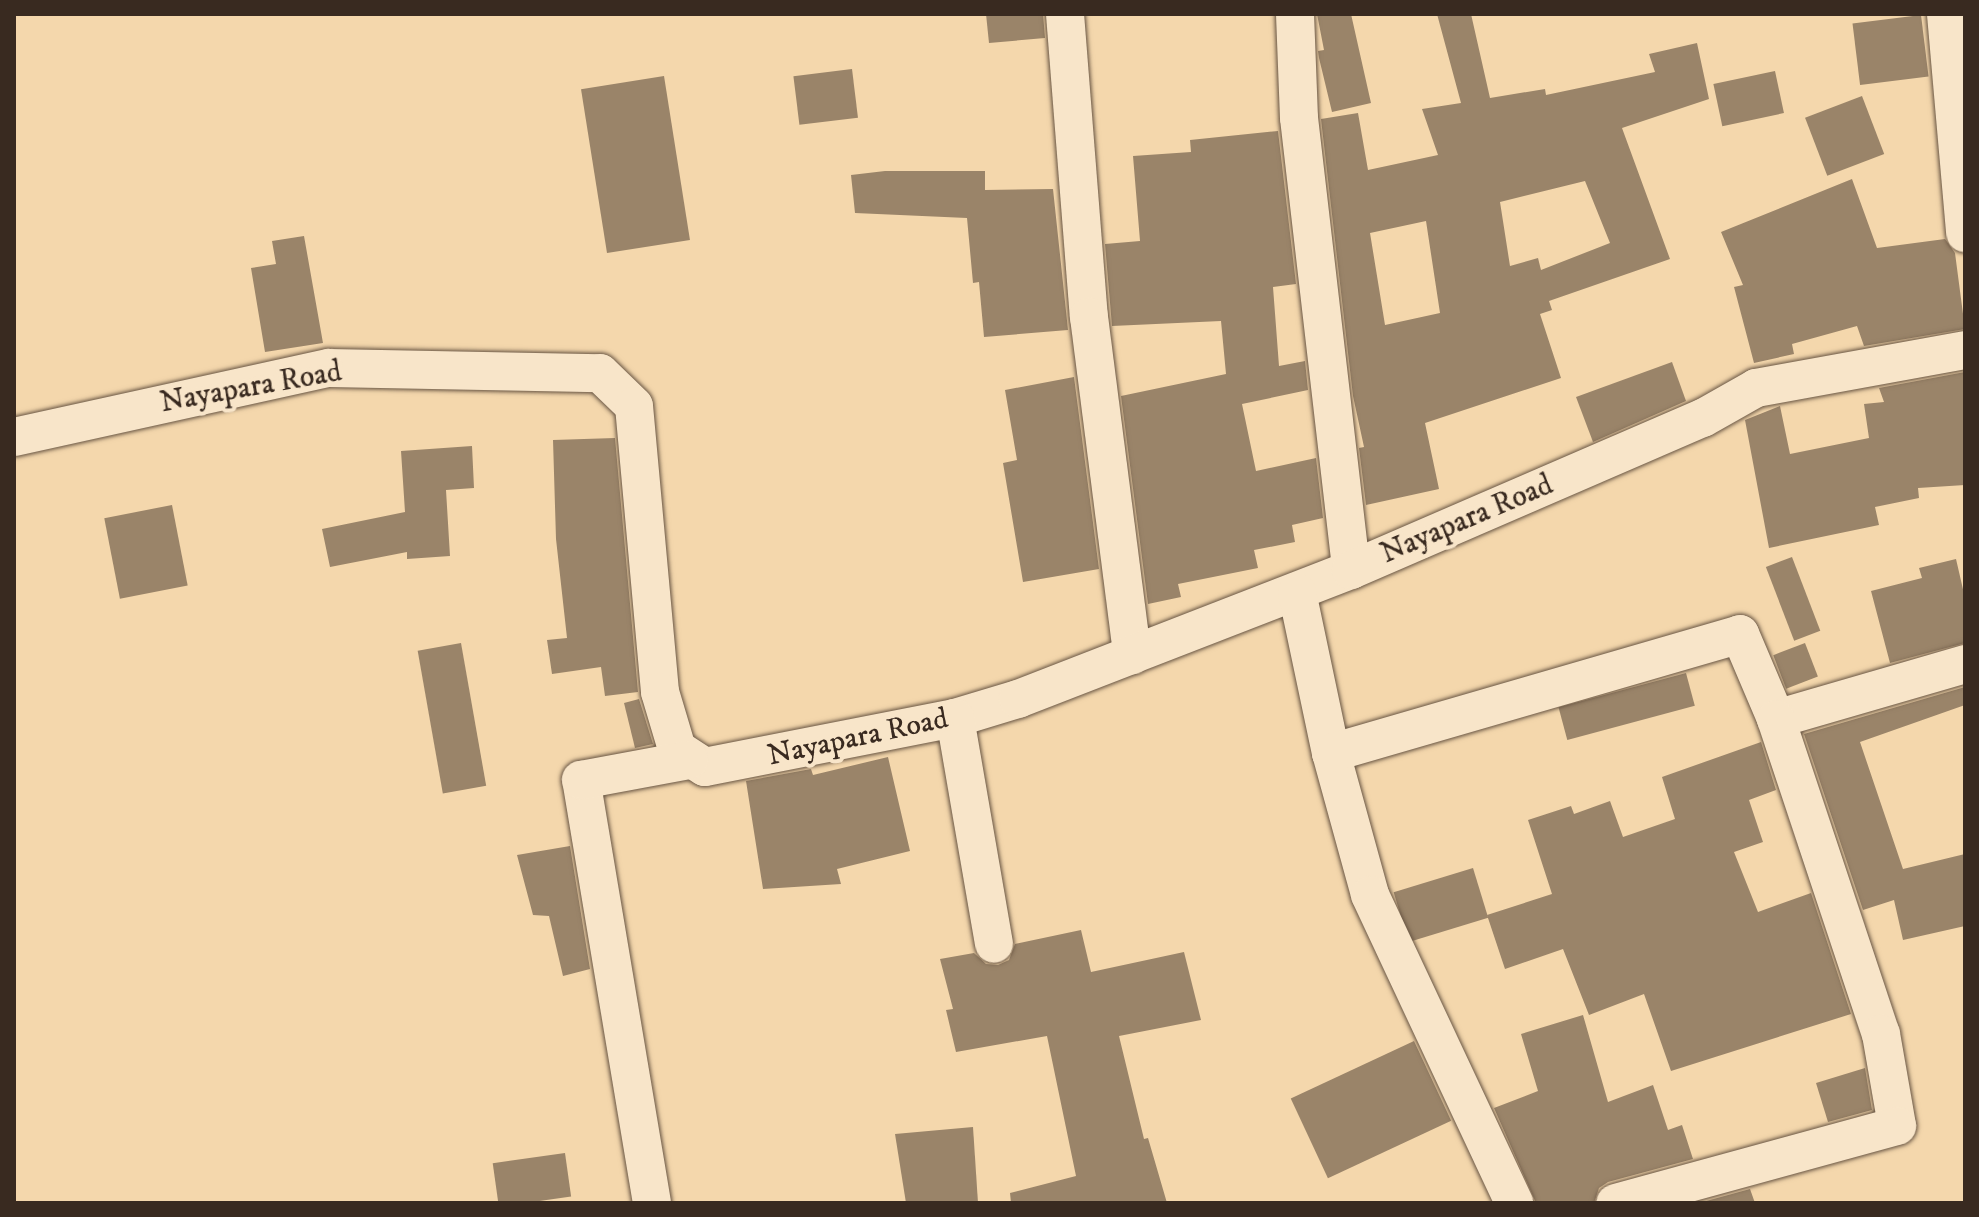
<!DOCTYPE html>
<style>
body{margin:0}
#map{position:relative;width:1979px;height:1217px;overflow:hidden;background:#f4d7ac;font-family:"IM FELL DW Pica",serif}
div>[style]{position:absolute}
.building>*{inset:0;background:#9a8469;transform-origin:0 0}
.roads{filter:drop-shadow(0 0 2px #685543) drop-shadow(0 0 2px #685543)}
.minor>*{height:38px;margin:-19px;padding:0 19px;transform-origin:19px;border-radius:19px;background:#f8e5c9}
span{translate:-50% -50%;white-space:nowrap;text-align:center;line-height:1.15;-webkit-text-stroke:8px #f8e5c9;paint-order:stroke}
.street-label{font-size:30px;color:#392a20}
.frame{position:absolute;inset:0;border:16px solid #392a20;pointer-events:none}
</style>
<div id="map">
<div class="building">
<div style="clip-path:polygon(986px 14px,1043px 14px,1045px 38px,989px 43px)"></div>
<div style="clip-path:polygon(1317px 14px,1351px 14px,1371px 103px,1332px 112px,1319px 58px,1318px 51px,1324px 50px)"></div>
<div style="clip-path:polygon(evenodd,1437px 14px,1471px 14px,1490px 98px,1545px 89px,1546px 95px,1655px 72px,1649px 54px,1697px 43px,1709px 99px,1622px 128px,1670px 259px,1549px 301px,1552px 310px,1540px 314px,1561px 378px,1425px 423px,1439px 489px,1366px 505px,1359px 448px,1364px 447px,1353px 396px,1321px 119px,1358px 113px,1368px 170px,1438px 155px,1422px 109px,1461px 103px,1437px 14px,1585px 181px,1610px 243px,1541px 270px,1538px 258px,1510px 266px,1500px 202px,1585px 181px,1437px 14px,1426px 221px,1440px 313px,1385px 325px,1370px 233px,1426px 221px)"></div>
<div style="left:1921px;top:15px;width:62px;height:69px;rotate:83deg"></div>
<div style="left:852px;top:69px;width:49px;height:59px;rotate:83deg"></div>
<div style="left:1775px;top:71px;width:43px;height:63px;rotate:78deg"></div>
<div style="left:664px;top:76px;width:166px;height:84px;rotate:81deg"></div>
<div style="left:1862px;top:96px;width:62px;height:61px;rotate:69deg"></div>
<div style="clip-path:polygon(1278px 131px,1296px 284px,1273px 287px,1279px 366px,1305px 361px,1308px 390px,1242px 404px,1256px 471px,1316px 458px,1323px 518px,1292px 525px,1295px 542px,1254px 550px,1258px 568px,1178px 584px,1181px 597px,1148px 604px,1121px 396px,1226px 374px,1221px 321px,1112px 326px,1105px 244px,1140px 241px,1133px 156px,1191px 152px,1190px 140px)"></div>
<div style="clip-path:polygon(885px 171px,985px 171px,985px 190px,1053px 189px,1068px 330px,984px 337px,979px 282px,973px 283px,967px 218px,855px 213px,851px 175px)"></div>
<div style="clip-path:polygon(1852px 179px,1877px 248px,1945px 239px,1955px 253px,1965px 329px,1864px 346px,1857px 326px,1792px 344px,1794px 354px,1754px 363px,1734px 287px,1743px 285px,1721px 232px)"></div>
<div style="clip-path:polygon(304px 236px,323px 343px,265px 352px,251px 268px,276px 264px,272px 241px)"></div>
<div style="clip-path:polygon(1672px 362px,1686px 401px,1593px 442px,1576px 397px)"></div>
<div style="clip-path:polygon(1965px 372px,1965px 485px,1918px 488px,1919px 498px,1875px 507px,1879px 525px,1769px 548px,1745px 420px,1780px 406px,1790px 454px,1869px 438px,1864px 404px,1884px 402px,1879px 388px)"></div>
<div style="clip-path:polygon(1074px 377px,1099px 569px,1023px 582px,1003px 463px,1017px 460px,1005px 390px)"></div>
<div style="clip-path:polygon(615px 438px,638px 692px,605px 696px,601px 667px,552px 674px,547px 640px,567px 638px,556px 539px,553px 440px)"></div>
<div style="clip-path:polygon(472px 446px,474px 488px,446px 490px,450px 556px,407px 559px,407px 552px,330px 567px,322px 529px,405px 512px,401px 451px)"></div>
<div style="left:172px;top:505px;width:82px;height:69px;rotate:79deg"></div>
<div style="left:1792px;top:557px;width:79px;height:28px;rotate:69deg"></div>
<div style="clip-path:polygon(1956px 559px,1965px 598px,1965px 643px,1890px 663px,1871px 591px,1922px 578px,1919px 568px)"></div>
<div style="left:461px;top:643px;width:145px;height:44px;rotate:80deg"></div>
<div style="left:1805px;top:643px;width:36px;height:34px;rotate:69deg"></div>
<div style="left:1686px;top:673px;width:34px;height:132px;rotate:75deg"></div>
<div style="clip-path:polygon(1965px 687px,1965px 705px,1860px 742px,1903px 869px,1965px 854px,1965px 926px,1903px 940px,1894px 900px,1863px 910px,1804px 734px)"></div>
<div style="clip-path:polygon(639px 699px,653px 744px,635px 748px,624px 703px)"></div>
<div style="clip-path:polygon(1761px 742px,1776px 790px,1749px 800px,1763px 842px,1734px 852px,1758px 912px,1811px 893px,1851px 1014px,1671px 1071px,1644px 994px,1589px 1015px,1563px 949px,1505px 969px,1487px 915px,1552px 894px,1528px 820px,1571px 806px,1574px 814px,1610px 801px,1623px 837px,1675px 819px,1662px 777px)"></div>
<div style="clip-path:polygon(888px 757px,910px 851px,837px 869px,841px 884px,763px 889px,746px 781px,811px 769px,813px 775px)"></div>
<div style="clip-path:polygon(570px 846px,590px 969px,563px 976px,549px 916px,533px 915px,517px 855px)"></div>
<div style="left:1473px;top:868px;width:52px;height:83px;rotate:73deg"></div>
<div style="clip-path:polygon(1081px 930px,1091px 972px,1184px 952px,1201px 1020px,1119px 1036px,1144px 1139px,1148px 1138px,1167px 1203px,1011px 1203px,1010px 1193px,1076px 1176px,1047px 1036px,956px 1052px,946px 1010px,953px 1009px,940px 959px,974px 953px,986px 964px,998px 965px,1009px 960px,1015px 944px)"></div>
<div style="clip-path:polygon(1583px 1015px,1608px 1102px,1653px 1085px,1668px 1130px,1682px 1125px,1693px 1159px,1608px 1182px,1599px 1188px,1594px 1203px,1536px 1203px,1494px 1108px,1538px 1091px,1521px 1034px)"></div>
<div style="left:1414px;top:1041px;width:88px;height:136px;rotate:65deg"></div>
<div style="clip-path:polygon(1865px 1068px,1872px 1110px,1828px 1122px,1816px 1083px)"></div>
<div style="clip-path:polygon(973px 1127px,978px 1203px,906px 1203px,895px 1134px)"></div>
<div style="left:565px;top:1153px;width:44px;height:73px;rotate:82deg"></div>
<div style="clip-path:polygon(1750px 1189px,1755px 1203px,1699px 1203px)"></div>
</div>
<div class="roads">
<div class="minor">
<div style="left:1065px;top:14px;width:304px;rotate:85.5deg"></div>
<div style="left:1089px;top:317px;width:341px;rotate:82.7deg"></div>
<div style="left:1295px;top:14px;width:104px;rotate:87.8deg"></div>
<div style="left:1299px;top:118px;width:455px;rotate:83.4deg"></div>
<div style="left:1946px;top:14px;width:220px;rotate:85deg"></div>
<div style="left:14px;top:437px;width:322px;rotate:-12.4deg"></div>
<div style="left:329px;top:368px;width:271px;rotate:1.1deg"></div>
<div style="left:600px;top:373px;width:47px;rotate:44.1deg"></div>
<div style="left:634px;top:406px;width:287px;rotate:84.8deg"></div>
<div style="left:660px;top:692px;width:59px;rotate:73.4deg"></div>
<div style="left:677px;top:749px;width:33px;rotate:33deg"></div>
<div style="left:705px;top:767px;width:255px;rotate:-11.1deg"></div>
<div style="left:955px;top:718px;width:66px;rotate:-16.8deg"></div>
<div style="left:1018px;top:699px;width:357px;rotate:-21.2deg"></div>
<div style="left:1351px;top:570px;width:383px;rotate:-23.4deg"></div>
<div style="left:1703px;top:418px;width:61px;rotate:-29.5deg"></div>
<div style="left:1756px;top:388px;width:212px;rotate:-10.3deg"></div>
<div style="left:1297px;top:592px;width:165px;rotate:78.1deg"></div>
<div style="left:1331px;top:753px;width:147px;rotate:74.6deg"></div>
<div style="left:1370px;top:895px;width:340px;rotate:64.9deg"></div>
<div style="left:955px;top:718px;width:229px;rotate:80.2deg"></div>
<div style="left:1776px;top:719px;width:197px;rotate:-16.2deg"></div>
<div style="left:1331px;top:753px;width:426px;rotate:-16.2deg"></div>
<div style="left:1740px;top:634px;width:92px;rotate:67deg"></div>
<div style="left:1776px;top:719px;width:332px;rotate:71.6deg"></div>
<div style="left:1881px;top:1034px;width:93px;rotate:80.1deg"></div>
<div style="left:1897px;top:1126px;width:292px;rotate:164.7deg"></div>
<div style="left:652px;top:1203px;width:429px;rotate:-99.5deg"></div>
<div style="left:581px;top:780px;width:110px;rotate:-10.5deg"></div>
</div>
</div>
<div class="street-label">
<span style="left:251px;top:388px;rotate:-10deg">Nayapara Road</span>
<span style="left:1467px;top:520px;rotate:-23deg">Nayapara Road</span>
<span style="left:858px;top:738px;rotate:-12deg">Nayapara Road</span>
</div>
<div class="frame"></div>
</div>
